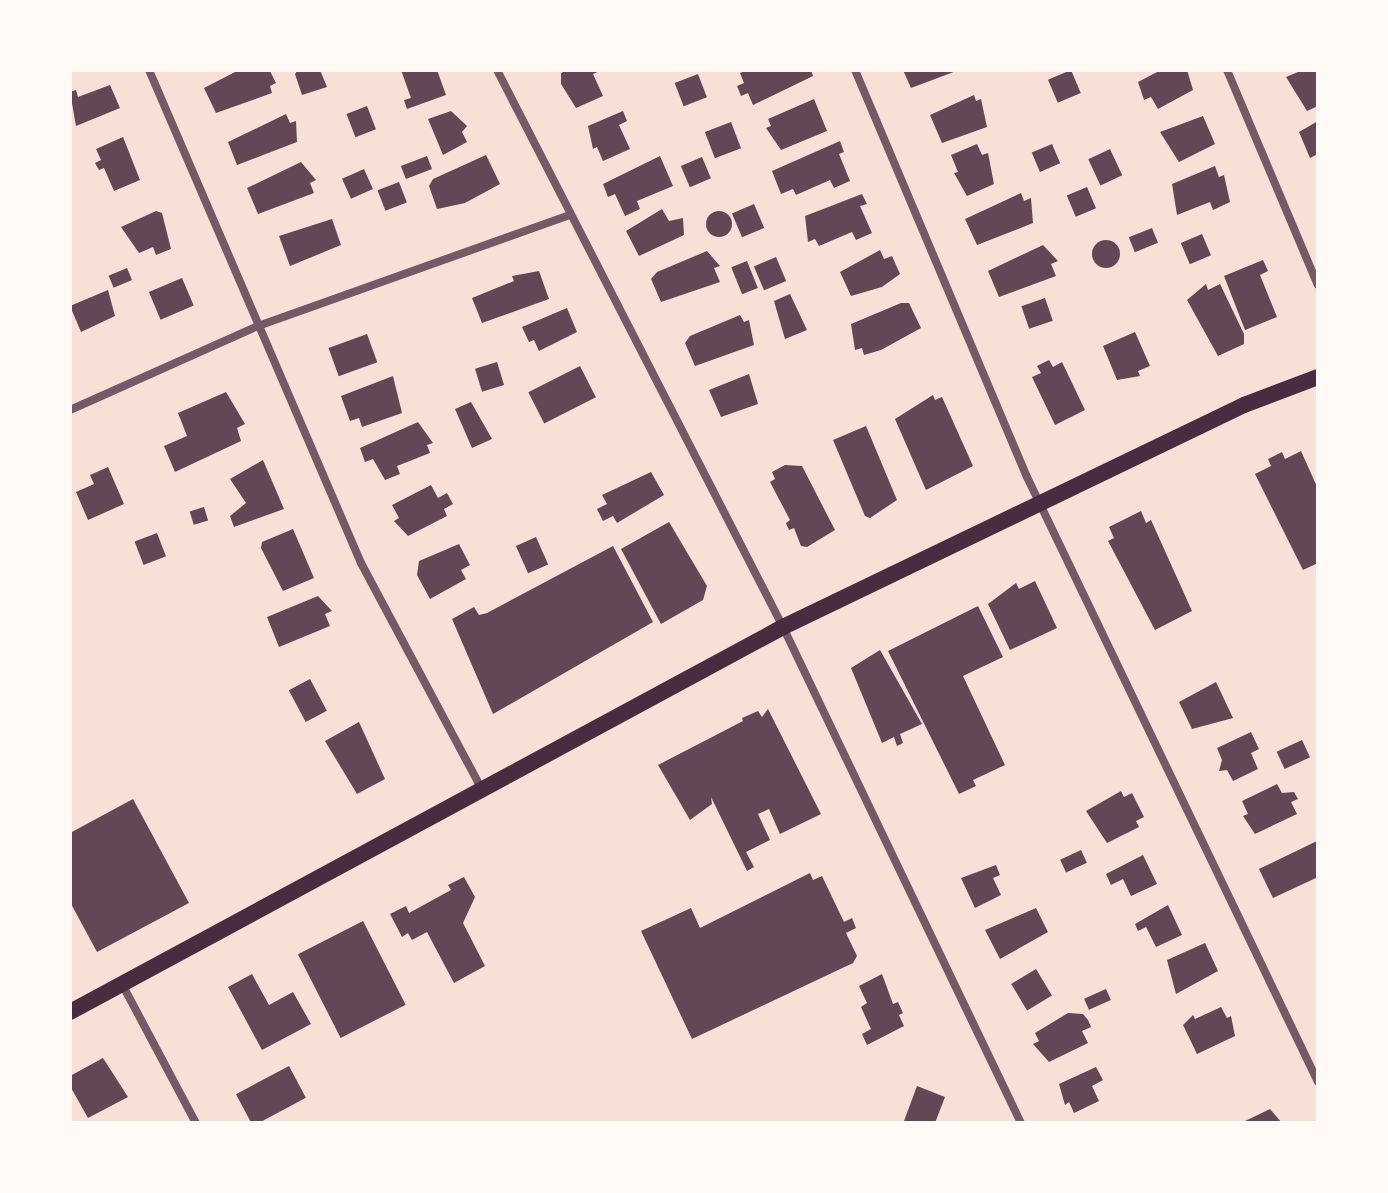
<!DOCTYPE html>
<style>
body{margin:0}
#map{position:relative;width:1388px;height:1193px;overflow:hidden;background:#f7e1d7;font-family:"DejaVu Sans",sans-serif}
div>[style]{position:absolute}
.building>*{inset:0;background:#644757;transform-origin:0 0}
.round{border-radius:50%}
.minor>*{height:8px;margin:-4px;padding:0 4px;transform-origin:4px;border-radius:4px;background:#755966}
.secondary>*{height:16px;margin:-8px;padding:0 8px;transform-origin:8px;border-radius:8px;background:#4a2c40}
span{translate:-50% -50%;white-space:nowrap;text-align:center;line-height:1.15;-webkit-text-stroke:6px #fffaf5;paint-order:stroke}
.frame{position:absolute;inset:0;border:72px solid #fffaf5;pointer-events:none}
</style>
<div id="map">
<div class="building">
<div style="clip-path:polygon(239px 70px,270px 71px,276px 83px,270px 86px,272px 93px,216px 113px,204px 88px)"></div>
<div style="clip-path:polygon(298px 70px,320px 70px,327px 87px,302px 95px,295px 74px)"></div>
<div style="clip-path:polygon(401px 70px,437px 70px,446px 95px,407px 109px,404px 100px,411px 98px)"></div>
<div style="clip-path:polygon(568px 70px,602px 70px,593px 74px,603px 96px,576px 108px,561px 84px,561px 73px)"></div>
<div style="clip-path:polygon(747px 70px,811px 70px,813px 76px,753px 105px,748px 93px,741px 96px,737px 86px,744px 83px,740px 73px)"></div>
<div style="clip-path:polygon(903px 70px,959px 70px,911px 88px)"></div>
<div style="left:1071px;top:70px;width:25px;height:25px;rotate:67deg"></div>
<div style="clip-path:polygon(1161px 70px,1187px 70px,1193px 90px,1158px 109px,1151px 97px,1144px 100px,1138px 82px)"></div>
<div style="clip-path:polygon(1303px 70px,1318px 70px,1318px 106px,1307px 111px,1286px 77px)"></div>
<div style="left:698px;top:74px;width:25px;height:25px;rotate:69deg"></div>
<div style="clip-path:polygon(110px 85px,120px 108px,76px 126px,70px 92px,76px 90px,78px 97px)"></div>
<div style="clip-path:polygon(974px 95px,976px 101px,981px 99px,987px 127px,942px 143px,930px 115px)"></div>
<div style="clip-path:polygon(814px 99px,827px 131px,781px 150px,766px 128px,771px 126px,768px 119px)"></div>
<div style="left:367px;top:106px;width:25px;height:22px;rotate:69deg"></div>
<div style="clip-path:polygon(451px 111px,467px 126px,462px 132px,467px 142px,443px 155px,428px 119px)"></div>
<div style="clip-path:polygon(623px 111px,627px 121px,619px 125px,630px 149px,603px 161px,597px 147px,593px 149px,588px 126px)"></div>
<div style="clip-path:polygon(286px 114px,290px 123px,296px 121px,297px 142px,237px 165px,228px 142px)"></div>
<div style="clip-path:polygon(1203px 116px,1215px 144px,1179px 162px,1160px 132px)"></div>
<div style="clip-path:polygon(1318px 121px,1318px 154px,1310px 158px,1299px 132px)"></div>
<div style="left:731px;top:122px;width:28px;height:28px;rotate:69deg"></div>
<div style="clip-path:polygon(123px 137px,140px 180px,114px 191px,104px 168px,99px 170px,95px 163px,101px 160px,96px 149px)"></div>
<div style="clip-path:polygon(840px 141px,844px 152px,839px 154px,850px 181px,834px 188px,830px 180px,796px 195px,793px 189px,781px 194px,772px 171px)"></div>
<div style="clip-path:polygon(977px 144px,982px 155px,988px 153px,994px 184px,967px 196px,954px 173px,958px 172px,951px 155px)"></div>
<div style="left:1052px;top:144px;width:21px;height:22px;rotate:67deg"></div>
<div style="left:1110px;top:149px;width:29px;height:24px;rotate:65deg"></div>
<div style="clip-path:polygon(486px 155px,500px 184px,465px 203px,437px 209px,429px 186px,433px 179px)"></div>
<div style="left:427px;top:156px;width:14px;height:28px;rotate:69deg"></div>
<div style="clip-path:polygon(660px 156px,673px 186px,637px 201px,640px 209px,625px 216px,615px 194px,608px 197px,603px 184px)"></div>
<div style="left:702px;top:157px;width:23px;height:23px;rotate:67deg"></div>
<div style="clip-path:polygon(301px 162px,316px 180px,310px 183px,314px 193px,258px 214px,247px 188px)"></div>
<div style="clip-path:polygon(1215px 166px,1219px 177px,1224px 175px,1230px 202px,1213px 210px,1210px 202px,1177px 215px,1172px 184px)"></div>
<div style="left:364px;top:169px;width:22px;height:24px;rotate:66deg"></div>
<div style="left:399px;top:182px;width:22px;height:23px;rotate:69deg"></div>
<div style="left:1087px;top:187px;width:23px;height:22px;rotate:67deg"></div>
<div style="clip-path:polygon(1021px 193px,1024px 201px,1031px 198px,1033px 223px,977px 245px,965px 219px)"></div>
<div style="clip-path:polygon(862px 194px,867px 204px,860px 206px,872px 233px,856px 240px,852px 232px,819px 246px,815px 239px,808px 242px,805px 216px)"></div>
<div style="left:754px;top:204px;width:26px;height:24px;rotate:67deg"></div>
<div style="clip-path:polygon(662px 209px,669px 221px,683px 218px,684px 235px,639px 256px,626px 231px)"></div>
<div style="clip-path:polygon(156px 211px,162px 213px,171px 249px,156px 255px,153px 247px,139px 253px,121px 227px)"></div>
<div class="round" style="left:706px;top:211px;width:26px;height:26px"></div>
<div style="clip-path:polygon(332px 219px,341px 245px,290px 266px,279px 236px)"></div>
<div style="left:1152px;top:228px;width:16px;height:25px;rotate:68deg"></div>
<div style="left:1202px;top:234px;width:23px;height:23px;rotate:67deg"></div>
<div class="round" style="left:1092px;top:240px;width:28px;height:28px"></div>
<div style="clip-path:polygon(1043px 245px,1058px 261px,1051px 264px,1056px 276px,999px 297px,988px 271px)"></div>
<div style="clip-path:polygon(880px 250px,884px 259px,892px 256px,900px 274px,882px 287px,851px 296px,840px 272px)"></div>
<div style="clip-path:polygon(707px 251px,720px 266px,714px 268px,720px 282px,661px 302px,651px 279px,657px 272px)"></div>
<div style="left:776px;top:257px;width:26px;height:24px;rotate:67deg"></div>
<div style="clip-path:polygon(1263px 260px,1268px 271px,1260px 275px,1277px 317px,1245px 330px,1224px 276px)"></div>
<div style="left:747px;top:261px;width:29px;height:17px;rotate:68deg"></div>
<div style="left:127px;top:268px;width:13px;height:20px;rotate:67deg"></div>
<div style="clip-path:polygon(539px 271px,549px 299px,482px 323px,472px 298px,514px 281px,512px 276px)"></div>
<div style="left:182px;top:278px;width:30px;height:36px;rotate:67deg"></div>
<div style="clip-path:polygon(1206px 284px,1208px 290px,1220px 284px,1244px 334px,1244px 344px,1218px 356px,1187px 300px)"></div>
<div style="clip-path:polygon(108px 290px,115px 316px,81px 332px,70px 306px)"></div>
<div style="clip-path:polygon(790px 294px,807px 330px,785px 339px,774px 301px)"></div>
<div style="left:1045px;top:298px;width:24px;height:25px;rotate:71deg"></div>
<div style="clip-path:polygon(901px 303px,909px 303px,921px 328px,881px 350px,864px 355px,862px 348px,855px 350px,851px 324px)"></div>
<div style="clip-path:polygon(567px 308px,577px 332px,539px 351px,534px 340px,529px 342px,522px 327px)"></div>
<div style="clip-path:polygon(740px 315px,744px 322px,749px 320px,754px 345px,695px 366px,685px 343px,690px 336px)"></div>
<div style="clip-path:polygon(1135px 332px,1150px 366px,1138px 371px,1140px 376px,1117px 380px,1103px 346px)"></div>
<div style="left:367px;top:334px;width:30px;height:41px;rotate:70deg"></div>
<div style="clip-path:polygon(1049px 360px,1053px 367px,1062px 362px,1085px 410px,1055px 425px,1032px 377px,1041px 373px,1037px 366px)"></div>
<div style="left:497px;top:362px;width:24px;height:23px;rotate:73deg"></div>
<div style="left:580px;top:366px;width:35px;height:58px;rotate:63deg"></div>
<div style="clip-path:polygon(749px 374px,758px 404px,721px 417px,709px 390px)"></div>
<div style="clip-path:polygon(393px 376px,402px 413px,362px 427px,359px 418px,350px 421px,341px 396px)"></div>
<div style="clip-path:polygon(226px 392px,245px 424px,237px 428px,241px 441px,175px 472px,164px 446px,187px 436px,178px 413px)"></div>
<div style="clip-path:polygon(933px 395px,935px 400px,942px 397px,973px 466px,926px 490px,895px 419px)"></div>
<div style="clip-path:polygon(471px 402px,492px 439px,472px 448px,455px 409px)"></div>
<div style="clip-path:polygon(418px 422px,433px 443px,427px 445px,430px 453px,397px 466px,400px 474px,385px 480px,373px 459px,365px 462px,360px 448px)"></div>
<div style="clip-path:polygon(866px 426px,897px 500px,870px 518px,865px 516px,833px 440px)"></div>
<div style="clip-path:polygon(1301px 451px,1318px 489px,1318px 563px,1303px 570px,1255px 474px,1271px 466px,1268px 459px,1282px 452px,1285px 459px)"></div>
<div style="clip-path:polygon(263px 460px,284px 509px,234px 527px,230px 516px,246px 503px,230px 479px)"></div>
<div style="clip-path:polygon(785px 465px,802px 466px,835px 530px,807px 547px,801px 546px,794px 528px,789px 530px,786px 523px,790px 520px,770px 482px,775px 479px,772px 472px)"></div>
<div style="clip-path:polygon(108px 467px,124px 504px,88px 520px,76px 492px,94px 484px,90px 475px)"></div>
<div style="clip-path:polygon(651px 472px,664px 495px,617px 523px,613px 516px,603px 521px,597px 509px,607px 504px,602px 495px)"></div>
<div style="clip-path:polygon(431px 485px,438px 498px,447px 493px,453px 504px,444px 509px,447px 516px,408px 536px,394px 521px,399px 518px,392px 505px)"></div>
<div style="left:204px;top:507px;width:14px;height:15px;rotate:73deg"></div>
<div style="clip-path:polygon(1141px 511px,1146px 523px,1151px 520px,1192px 611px,1155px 630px,1108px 541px,1114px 538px,1109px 527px)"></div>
<div style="clip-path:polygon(669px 522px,707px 586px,703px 600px,661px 624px,621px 549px)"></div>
<div style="clip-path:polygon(293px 529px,314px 578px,283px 591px,261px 548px,262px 542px)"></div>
<div style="left:157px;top:533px;width:25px;height:24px;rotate:69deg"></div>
<div style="left:536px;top:537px;width:30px;height:22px;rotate:66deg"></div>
<div style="clip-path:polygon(459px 544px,470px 565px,461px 570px,466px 579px,430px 599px,417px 575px,419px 561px)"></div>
<div style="clip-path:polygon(613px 546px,653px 622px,493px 714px,452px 619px,474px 607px,479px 615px,487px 613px)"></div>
<div style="clip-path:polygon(1035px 581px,1057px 628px,1010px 650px,988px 604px,1016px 583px,1019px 589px)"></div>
<div style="clip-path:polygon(318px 596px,332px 611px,325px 614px,330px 626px,279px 647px,267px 617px)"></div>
<div style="clip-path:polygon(978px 606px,1003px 657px,963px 676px,1005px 765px,973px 780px,976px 786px,959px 794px,888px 651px)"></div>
<div style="clip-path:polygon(880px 650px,922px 724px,900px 734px,903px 743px,897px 746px,894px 737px,882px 743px,851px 668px)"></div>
<div style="left:310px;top:679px;width:36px;height:24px;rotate:62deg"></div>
<div style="clip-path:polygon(1216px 682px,1233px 718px,1192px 729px,1179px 702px)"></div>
<div style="clip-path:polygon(768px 709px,821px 814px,780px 834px,769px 809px,758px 814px,770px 840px,746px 852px,754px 867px,747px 871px,711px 797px,712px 804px,690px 820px,658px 765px,743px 721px,744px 725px,742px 718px,758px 711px,762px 717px)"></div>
<div style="clip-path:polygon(359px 722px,385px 779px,357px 794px,325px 741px)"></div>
<div style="clip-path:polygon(1251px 732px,1259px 749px,1251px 753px,1258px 769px,1233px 781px,1227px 770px,1219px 771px,1222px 760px,1217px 748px)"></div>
<div style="left:1302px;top:740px;width:19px;height:28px;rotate:65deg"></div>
<div style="clip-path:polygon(1277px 784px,1282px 793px,1294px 792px,1298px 799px,1291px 802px,1297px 814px,1255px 834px,1243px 816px,1248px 814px,1242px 801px)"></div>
<div style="clip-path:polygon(1121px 791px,1124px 797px,1132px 793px,1144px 817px,1136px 821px,1139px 827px,1107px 843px,1086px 811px)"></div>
<div style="clip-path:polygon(133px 799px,189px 903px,97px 952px,70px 902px,70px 833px)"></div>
<div style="clip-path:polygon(1317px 841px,1318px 877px,1273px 898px,1259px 869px)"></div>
<div style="left:1081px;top:850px;width:14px;height:23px;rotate:65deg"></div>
<div style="clip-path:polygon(1143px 855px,1157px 884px,1131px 896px,1123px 879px,1111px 885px,1106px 874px)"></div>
<div style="clip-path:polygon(996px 865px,1000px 875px,993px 878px,1001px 895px,975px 908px,961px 878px)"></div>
<div style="clip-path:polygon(810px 873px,813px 880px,822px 876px,844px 922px,852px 918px,856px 928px,846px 933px,857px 956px,853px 963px,692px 1039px,641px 931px,691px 908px,700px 928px)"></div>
<div style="clip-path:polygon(464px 877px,475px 897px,463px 923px,485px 966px,454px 983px,427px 932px,412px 940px,408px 933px,402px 937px,390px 914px,406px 906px,409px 913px,451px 890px,448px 885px)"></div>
<div style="clip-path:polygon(1168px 905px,1182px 935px,1156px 947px,1146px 927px,1138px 931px,1135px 924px)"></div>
<div style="clip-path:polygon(1036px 908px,1048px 932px,1000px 959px,985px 930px)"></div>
<div style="left:363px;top:921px;width:94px;height:73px;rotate:63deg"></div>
<div style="clip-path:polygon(1205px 943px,1218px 971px,1176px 994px,1167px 960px)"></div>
<div style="left:1036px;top:969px;width:31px;height:29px;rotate:59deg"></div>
<div style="clip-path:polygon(252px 974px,269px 1005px,293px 992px,311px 1024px,262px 1050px,228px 987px)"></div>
<div style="clip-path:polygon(882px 974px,893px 1004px,898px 1002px,903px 1013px,899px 1015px,904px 1026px,867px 1045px,862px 1034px,871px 1029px,861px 1007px,867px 1003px,859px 986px)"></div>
<div style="left:1106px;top:989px;width:12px;height:24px;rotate:66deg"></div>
<div style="clip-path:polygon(1221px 1007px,1227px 1018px,1231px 1016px,1235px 1036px,1197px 1054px,1183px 1025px,1193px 1015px,1195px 1019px)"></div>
<div style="clip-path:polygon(1068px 1013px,1083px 1014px,1088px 1020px,1091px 1027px,1082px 1031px,1088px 1043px,1049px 1062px,1033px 1044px,1039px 1041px,1035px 1033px)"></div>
<div style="clip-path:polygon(103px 1058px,128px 1097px,88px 1118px,70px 1086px,70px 1076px)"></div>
<div style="left:289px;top:1066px;width:36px;height:60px;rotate:62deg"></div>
<div style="clip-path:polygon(1096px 1067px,1103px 1080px,1092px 1086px,1099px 1101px,1074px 1113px,1069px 1102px,1065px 1105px,1059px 1084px)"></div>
<div style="clip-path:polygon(917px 1086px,945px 1097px,935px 1123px,904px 1121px)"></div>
<div style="clip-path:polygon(1270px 1109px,1282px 1123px,1241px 1123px)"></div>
</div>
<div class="minor">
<div style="left:149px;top:70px;width:537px;rotate:66.73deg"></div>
<div style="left:361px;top:563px;width:255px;rotate:61.9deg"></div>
<div style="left:497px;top:70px;width:626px;rotate:62.82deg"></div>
<div style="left:783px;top:627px;width:550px;rotate:64.37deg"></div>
<div style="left:855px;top:70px;width:442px;rotate:67.1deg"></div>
<div style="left:1027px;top:477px;width:671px;rotate:64.31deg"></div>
<div style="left:1227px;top:70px;width:233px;rotate:67.1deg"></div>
<div style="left:70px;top:410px;width:206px;rotate:-24.1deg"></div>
<div style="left:258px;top:326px;width:331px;rotate:-19.6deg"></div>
<div style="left:122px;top:984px;width:157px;rotate:62deg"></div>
</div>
<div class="secondary">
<div style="left:70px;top:1012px;width:810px;rotate:-28.37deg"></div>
<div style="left:783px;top:627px;width:512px;rotate:-25.71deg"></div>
<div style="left:1244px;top:405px;width:79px;rotate:-20.7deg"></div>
</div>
<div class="frame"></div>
</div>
